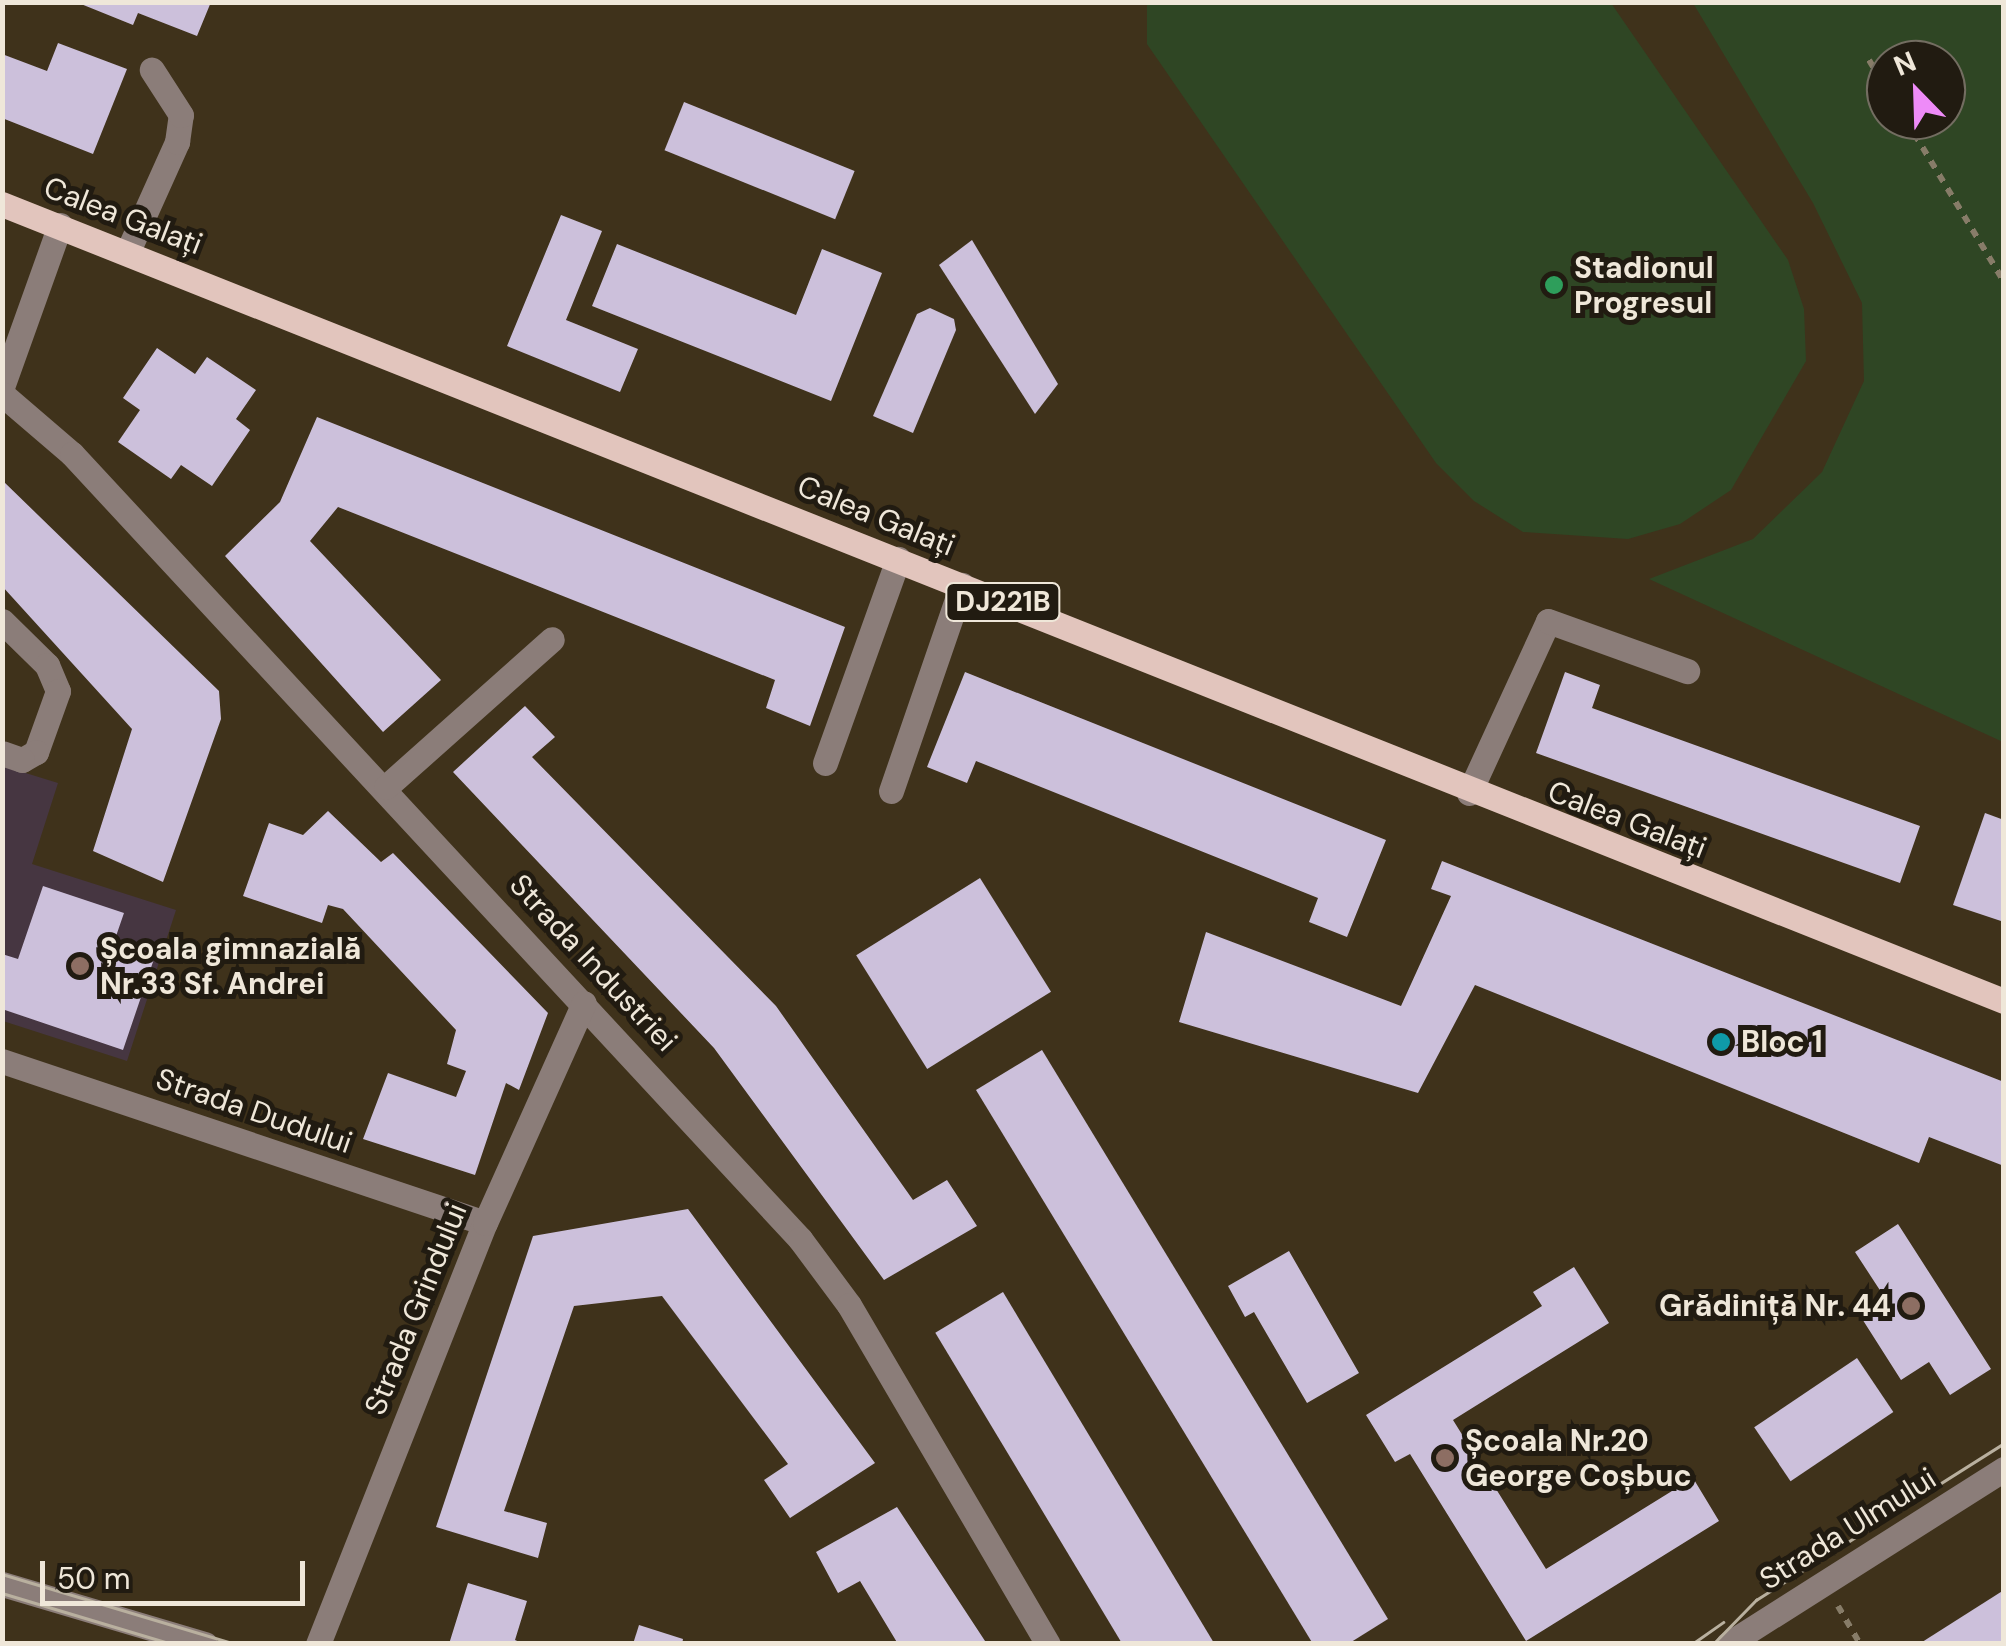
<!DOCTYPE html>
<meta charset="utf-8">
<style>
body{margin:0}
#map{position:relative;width:2006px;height:1646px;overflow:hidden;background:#3f321b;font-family:"DM Sans",sans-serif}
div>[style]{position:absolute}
.education>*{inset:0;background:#463641}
.green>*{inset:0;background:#2f4624}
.building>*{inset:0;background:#ccc0db;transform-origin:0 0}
.path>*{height:6px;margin-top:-3px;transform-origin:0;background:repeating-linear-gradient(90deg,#877c68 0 8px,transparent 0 16px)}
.minor>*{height:25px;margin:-12.5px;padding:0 12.5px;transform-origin:12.5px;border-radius:12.5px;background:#8b7d79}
.major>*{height:25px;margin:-12.5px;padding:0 12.5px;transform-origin:12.5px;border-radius:12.5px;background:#e2c5bd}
.tram>*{height:2.5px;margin:-1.25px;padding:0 1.25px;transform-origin:1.25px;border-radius:1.25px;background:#b9b09f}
.dots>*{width:28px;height:28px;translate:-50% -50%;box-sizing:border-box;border:5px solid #211b11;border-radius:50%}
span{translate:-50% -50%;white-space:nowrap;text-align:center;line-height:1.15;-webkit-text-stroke:10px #211b11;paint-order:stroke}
.shield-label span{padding:2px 8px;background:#211b11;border:2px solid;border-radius:8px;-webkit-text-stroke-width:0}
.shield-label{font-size:28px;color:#efe7d9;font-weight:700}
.street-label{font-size:30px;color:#efe7d9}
.poi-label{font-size:30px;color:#efe7d9;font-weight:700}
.left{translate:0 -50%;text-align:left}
.right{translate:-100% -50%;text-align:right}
.frame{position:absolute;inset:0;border:5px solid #efe7d9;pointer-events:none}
.north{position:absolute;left:1866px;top:40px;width:100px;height:100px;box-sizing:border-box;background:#211b11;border:2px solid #736d61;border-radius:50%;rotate:337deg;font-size:28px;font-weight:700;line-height:40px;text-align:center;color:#efe7d9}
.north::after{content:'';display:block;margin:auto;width:35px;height:45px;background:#ee8bf8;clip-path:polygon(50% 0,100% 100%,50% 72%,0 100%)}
.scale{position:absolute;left:40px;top:1561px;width:265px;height:45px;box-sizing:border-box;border:5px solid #efe7d9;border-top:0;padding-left:12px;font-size:30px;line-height:35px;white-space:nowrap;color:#efe7d9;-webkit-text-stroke:8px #211b11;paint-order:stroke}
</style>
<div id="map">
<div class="education">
<div style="clip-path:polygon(3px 766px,58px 783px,32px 864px,176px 910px,127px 1061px,3px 1021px)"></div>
</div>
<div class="green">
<div style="clip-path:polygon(1147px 3px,1611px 3px,1788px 260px,1804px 309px,1806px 361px,1731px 490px,1680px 524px,1628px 539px,1523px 532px,1474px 501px,1436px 463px,1147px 44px)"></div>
<div style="clip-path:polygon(evenodd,1693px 3px,2003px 3px,2003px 742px,1649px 579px,1753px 539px,1822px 472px,1864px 381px,1862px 303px,1813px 203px,1693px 3px,1886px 60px,1946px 60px,1946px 120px,1886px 120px,1886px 60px)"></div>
</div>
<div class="building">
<div style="clip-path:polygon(76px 2px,211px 2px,197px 36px,138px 13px,133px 25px)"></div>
<div style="clip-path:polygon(58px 43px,127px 69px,93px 154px,2px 118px,2px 54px,47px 71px)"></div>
<div style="left:684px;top:102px;width:184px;height:52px;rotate:22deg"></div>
<div style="clip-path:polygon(561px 215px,602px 231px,566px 320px,638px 349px,620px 392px,507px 346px)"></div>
<div style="clip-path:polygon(972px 240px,1058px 384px,1035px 414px,939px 265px)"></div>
<div style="clip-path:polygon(617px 244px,796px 315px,822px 249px,882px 273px,831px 401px,592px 306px)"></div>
<div style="clip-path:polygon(930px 308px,954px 319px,956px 330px,913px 433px,873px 416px,917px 314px)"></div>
<div style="clip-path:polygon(157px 348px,195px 374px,207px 357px,256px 390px,236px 419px,250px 430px,212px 486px,181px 465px,171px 479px,118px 442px,140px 410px,123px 398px)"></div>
<div style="clip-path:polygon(317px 417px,845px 627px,810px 726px,766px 708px,775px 680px,338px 507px,310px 541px,441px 680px,383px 732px,225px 556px,280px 502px)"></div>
<div style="clip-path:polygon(2px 480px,219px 691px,221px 719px,163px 882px,93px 851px,132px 729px,2px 586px)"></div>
<div style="clip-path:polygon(965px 672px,1386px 840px,1347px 937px,1309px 922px,1318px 898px,976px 761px,967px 783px,927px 767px)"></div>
<div style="clip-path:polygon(1565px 672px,1600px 685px,1592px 708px,1920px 826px,1900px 883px,1536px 753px)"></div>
<div style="clip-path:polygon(525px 706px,555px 737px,532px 757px,776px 1006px,913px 1200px,947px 1180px,977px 1226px,884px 1280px,714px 1048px,453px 772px)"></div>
<div style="clip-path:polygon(328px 811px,381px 862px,393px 853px,548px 1013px,519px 1090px,506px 1083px,475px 1175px,363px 1139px,388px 1073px,456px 1097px,466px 1071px,447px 1064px,456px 1030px,343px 909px,328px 905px,322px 923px,243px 896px,269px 823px,303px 835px)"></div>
<div style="clip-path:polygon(1985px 813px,2004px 820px,2004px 922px,1953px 905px)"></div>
<div style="clip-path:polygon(1442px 861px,2004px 1082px,2004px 1166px,1929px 1137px,1919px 1163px,1475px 985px,1418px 1093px,1179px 1022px,1206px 932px,1401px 1006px,1451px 896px,1431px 889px)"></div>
<div style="left:980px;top:878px;width:134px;height:146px;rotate:58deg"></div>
<div style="clip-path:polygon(43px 886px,124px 913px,114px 942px,155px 956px,123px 1050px,2px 1009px,2px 954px,18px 959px)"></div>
<div style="clip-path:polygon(1042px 1050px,1388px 1619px,1348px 1644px,1313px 1644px,976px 1090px)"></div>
<div style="clip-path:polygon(688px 1209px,875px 1463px,790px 1518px,764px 1480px,788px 1464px,662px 1296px,574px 1306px,504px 1511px,547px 1523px,538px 1558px,436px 1527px,533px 1236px)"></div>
<div style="clip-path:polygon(1898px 1224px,1991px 1369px,1950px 1395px,1929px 1362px,1901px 1380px,1859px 1314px,1885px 1298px,1855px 1252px)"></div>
<div style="clip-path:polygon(1289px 1251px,1359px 1373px,1307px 1403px,1254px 1312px,1245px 1317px,1228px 1286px)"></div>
<div style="clip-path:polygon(1574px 1267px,1609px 1323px,1453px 1420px,1546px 1569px,1693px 1478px,1719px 1521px,1526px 1641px,1410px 1454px,1395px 1462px,1366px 1415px,1542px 1306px,1533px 1292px)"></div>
<div style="left:1003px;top:1292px;width:409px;height:79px;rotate:59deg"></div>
<div style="left:1857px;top:1358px;width:65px;height:124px;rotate:56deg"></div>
<div style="clip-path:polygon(897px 1507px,987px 1644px,898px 1644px,860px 1581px,838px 1593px,816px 1552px)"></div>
<div style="clip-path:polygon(468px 1583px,527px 1601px,515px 1640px,524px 1644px,449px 1644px)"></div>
<div style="clip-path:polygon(2004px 1590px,2004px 1644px,1919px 1644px)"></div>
<div style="clip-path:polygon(639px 1625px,683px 1639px,682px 1644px,633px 1644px)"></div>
</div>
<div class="path">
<div style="left:1869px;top:60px;width:33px;rotate:59deg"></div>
<div style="left:1906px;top:120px;width:189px;rotate:58.8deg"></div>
<div style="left:1838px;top:1606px;width:44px;rotate:59.9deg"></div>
</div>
<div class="minor">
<div style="left:128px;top:251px;width:120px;rotate:-65.8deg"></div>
<div style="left:177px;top:142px;width:27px;rotate:-82deg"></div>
<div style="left:181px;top:115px;width:54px;rotate:-122.8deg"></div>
<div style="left:2px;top:387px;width:172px;rotate:-70.3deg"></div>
<div style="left:2px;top:394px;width:92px;rotate:40.6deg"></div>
<div style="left:72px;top:454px;width:1071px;rotate:47.16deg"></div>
<div style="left:800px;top:1239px;width:82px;rotate:53.4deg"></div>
<div style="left:849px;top:1305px;width:393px;rotate:59.6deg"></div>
<div style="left:2px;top:621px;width:63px;rotate:44.4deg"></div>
<div style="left:47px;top:665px;width:28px;rotate:67deg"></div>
<div style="left:58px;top:691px;width:65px;rotate:109.8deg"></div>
<div style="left:36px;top:752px;width:16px;rotate:150deg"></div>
<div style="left:22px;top:760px;width:21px;rotate:-161deg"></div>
<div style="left:825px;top:763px;width:217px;rotate:-70.3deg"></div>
<div style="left:386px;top:787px;width:222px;rotate:-41.7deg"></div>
<div style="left:891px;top:791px;width:218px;rotate:-71deg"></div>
<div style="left:1469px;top:793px;width:189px;rotate:-65.3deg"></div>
<div style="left:1548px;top:621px;width:148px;rotate:19.8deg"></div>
<div style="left:2px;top:1061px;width:509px;rotate:18.54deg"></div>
<div style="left:2px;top:1584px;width:212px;rotate:16.5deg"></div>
<div style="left:318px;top:1644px;width:453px;rotate:-68.4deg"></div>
<div style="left:485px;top:1223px;width:241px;rotate:-65.8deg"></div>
<div style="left:1728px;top:1644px;width:327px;rotate:-32.4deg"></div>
</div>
<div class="major">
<div style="left:2px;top:204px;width:2155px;rotate:21.71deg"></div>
</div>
<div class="tram">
<div style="left:2px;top:1574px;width:244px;rotate:16.7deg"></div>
<div style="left:2px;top:1593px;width:177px;rotate:16.7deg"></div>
<div style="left:1692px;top:1644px;width:38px;rotate:-35deg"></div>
<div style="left:1713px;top:1644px;width:62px;rotate:-45.7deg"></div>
<div style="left:1756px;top:1600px;width:294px;rotate:-32.3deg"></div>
</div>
<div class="dots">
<div style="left:1554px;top:285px;background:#2e9e5b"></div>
<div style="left:80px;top:966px;background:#8d6e63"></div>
<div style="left:1721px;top:1042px;background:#0f9aa8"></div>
<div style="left:1911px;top:1306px;background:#8d6e63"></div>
<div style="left:1445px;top:1458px;background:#8d6e63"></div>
</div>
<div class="shield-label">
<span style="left:1003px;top:602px">DJ221B</span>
</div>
<div class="street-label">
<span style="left:123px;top:216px;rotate:21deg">Calea Galați</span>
<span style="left:876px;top:516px;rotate:22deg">Calea Galați</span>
<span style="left:1627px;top:820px;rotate:21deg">Calea Galați</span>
<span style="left:593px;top:963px;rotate:47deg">Strada Industriei</span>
<span style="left:254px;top:1111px;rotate:19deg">Strada Dudului</span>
<span style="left:416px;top:1309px;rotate:-68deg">Strada Grindului</span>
<span style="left:1848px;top:1529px;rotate:-32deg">Strada Ulmului</span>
</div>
<div class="poi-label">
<span class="left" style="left:1574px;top:285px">Stadionul<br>Progresul</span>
<span class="left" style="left:100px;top:966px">Școala gimnazială<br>Nr.33 Sf. Andrei</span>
<span class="left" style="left:1741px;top:1042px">Bloc 1</span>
<span class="right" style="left:1891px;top:1306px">Grădiniță Nr. 44</span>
<span class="left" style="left:1465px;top:1458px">Școala Nr.20<br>George Coșbuc</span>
</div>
<div class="frame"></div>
<div class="north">N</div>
<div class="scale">50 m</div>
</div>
